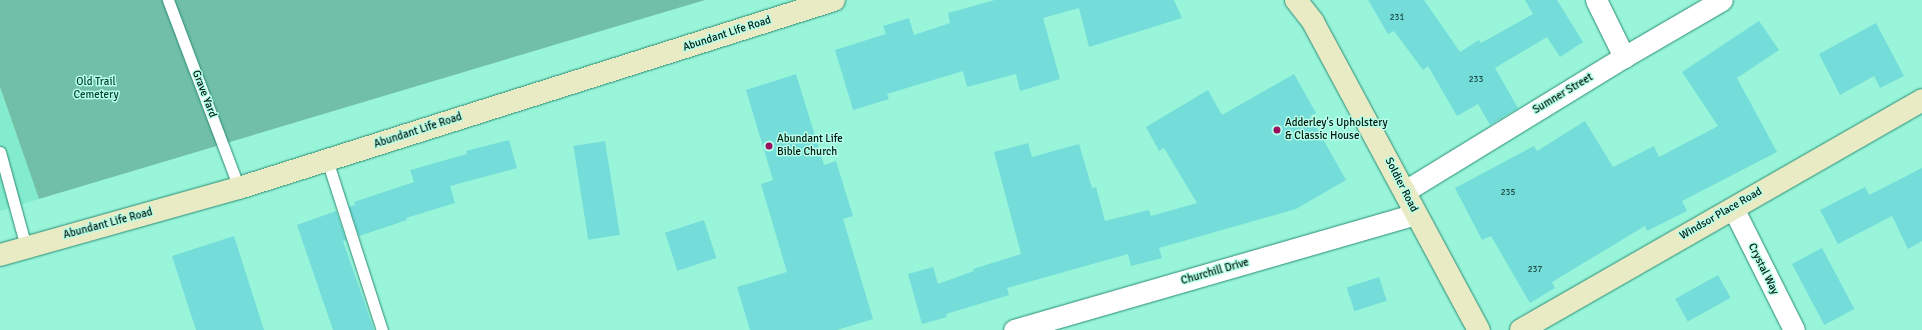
<!DOCTYPE html>
<style>
body{margin:0}
#map{position:relative;width:1922px;height:330px;overflow:hidden;background:#99f5da;font-family:Signika,sans-serif}
div>[style]{position:absolute}
.built>*{inset:0;background:#84ecce}
.green>*{inset:0;background:#72bfa8}
.building>*{inset:0;background:#74dcd9;transform-origin:0 0}
.roads{filter:drop-shadow(0 0 1px #2a8c74) drop-shadow(0 0 1px #2a8c74)}
.lane>*{height:11px;margin:-5.5px;padding:0 5.5px;transform-origin:5.5px;border-radius:5.5px;background:#fff}
.street>*{height:21px;margin:-10.5px;padding:0 10.5px;transform-origin:10.5px;border-radius:10.5px;background:#fff}
.secondary>*{height:22px;margin:-11px;padding:0 11px;transform-origin:11px;border-radius:11px;background:#e8ebc4}
.dots>*{width:11px;height:11px;translate:-50% -50%;box-sizing:border-box;border:2px solid #b7ffe8;border-radius:50%}
span{translate:-50% -50%;white-space:nowrap;text-align:center;line-height:1.15;-webkit-text-stroke:3px #b7ffe8;paint-order:stroke}
.number-label{font-size:9px;color:#1d4a44}
.number-label span{-webkit-text-stroke-width:0}
.street-label{font-size:11px;color:#001912}
.park-label{font-size:11px;color:#013e31}
.poi-label{font-size:11px;color:#001912}
.left{translate:0 -50%;text-align:left}
</style>
<div id="map">
<div class="built">
<div style="clip-path:polygon(0 88px,39px 199px,0 211px)"></div>
</div>
<div class="green">
<div style="clip-path:polygon(0 0,705px 0,39px 199px,0 87px)"></div>
</div>
<div class="building">
<div style="clip-path:polygon(995px 0,1174px 0,1182px 18px,1089px 47px,1079px 8px,1043px 18px,1060px 79px,1020px 91px,1016px 74px,967px 87px,963px 71px,887px 94px,889px 99px,853px 110px,835px 50px,886px 34px,883px 26px,909px 18px,914px 35px,950px 23px,948px 13px)"></div>
<div style="clip-path:polygon(1368px 0,1424px 0,1460px 52px,1479px 40px,1481px 43px,1533px 14px,1525px 0,1557px 0,1583px 42px,1560px 57px,1547px 37px,1495px 68px,1518px 108px,1490px 125px,1478px 104px,1457px 116px,1428px 66px,1423px 70px,1394px 31px,1388px 34px)"></div>
<div style="clip-path:polygon(1759px 21px,1779px 50px,1737px 78px,1777px 152px,1682px 201px,1687px 211px,1647px 231px,1645px 226px,1552px 282px,1555px 288px,1530px 303px,1491px 236px,1482px 240px,1455px 188px,1534px 146px,1537px 151px,1585px 121px,1613px 167px,1654px 146px,1659px 157px,1718px 126px,1682px 72px)"></div>
<div style="clip-path:polygon(1876px 23px,1904px 76px,1880px 88px,1874px 76px,1840px 95px,1819px 54px)"></div>
<div style="clip-path:polygon(796px 74px,824px 165px,836px 161px,853px 216px,843px 219px,873px 319px,837px 330px,750px 330px,737px 287px,787px 272px,761px 184px,773px 180px,746px 90px)"></div>
<div style="clip-path:polygon(1294px 74px,1316px 113px,1310px 116px,1346px 180px,1296px 209px,1159px 248px,1162px 258px,1131px 266px,1128px 254px,1007px 288px,1009px 295px,946px 314px,947px 317px,922px 324px,908px 274px,933px 267px,938px 284px,974px 271px,973px 269px,1021px 254px,994px 152px,1028px 143px,1032px 157px,1079px 144px,1092px 188px,1096px 187px,1105px 221px,1149px 210px,1151px 216px,1197px 203px,1164px 148px,1159px 151px,1146px 127px,1208px 90px,1222px 115px)"></div>
<div style="clip-path:polygon(509px 140px,517px 168px,450px 186px,455px 203px,406px 218px,407px 220px,359px 236px,349px 207px,355px 205px,354px 202px,414px 182px,410px 170px,467px 154px,466px 151px)"></div>
<div style="left:605px;top:141px;width:95px;height:32px;rotate:81deg"></div>
<div style="clip-path:polygon(1922px 168px,1922px 241px,1908px 249px,1892px 216px,1838px 244px,1820px 210px,1865px 187px,1869px 195px)"></div>
<div style="clip-path:polygon(336px 211px,346px 240px,343px 241px,374px 330px,333px 330px,297px 225px)"></div>
<div style="left:704px;top:220px;width:40px;height:41px;rotate:72deg"></div>
<div style="clip-path:polygon(234px 236px,264px 330px,196px 330px,172px 256px)"></div>
<div style="left:1822px;top:248px;width:69px;height:34px;rotate:62deg"></div>
<div style="left:1718px;top:275px;width:26px;height:49px;rotate:61deg"></div>
<div style="left:1379px;top:277px;width:25px;height:34px;rotate:72deg"></div>
</div>
<div class="roads">
<div class="lane">
<div style="left:168px;top:0;width:201px;rotate:69.3deg"></div>
<div style="left:0;top:152px;width:98px;rotate:74.7deg"></div>
<div style="left:327px;top:160px;width:179px;rotate:72.1deg"></div>
</div>
<div class="street">
<div style="left:1596px;top:0;width:64px;rotate:63.8deg"></div>
<div style="left:1405px;top:191px;width:257px;rotate:-31.5deg"></div>
<div style="left:1624px;top:57px;width:113px;rotate:-30.2deg"></div>
<div style="left:1733px;top:208px;width:136px;rotate:63.4deg"></div>
<div style="left:1014px;top:330px;width:418px;rotate:-16.1deg"></div>
</div>
<div class="secondary">
<div style="left:1296px;top:0;width:28px;rotate:52deg"></div>
<div style="left:1313px;top:22px;width:350px;rotate:61.7deg"></div>
<div style="left:0;top:255px;width:248px;rotate:-15.7deg"></div>
<div style="left:239px;top:188px;width:624px;rotate:-17.53deg"></div>
<div style="left:1521px;top:330px;width:462px;rotate:-29.8deg"></div>
</div>
</div>
<div class="dots">
<div style="left:1277px;top:130px;background:#9a0e5f"></div>
<div style="left:769px;top:146px;background:#9a0e5f"></div>
</div>
<div class="number-label">
<span style="left:1397px;top:18px">231</span>
<span style="left:1476px;top:80px">233</span>
<span style="left:1508px;top:193px">235</span>
<span style="left:1535px;top:270px">237</span>
</div>
<div class="street-label">
<span style="left:727px;top:34px;rotate:-18deg">Abundant Life Road</span>
<span style="left:204px;top:94px;rotate:69deg">Grave Yard</span>
<span style="left:1563px;top:94px;rotate:-31deg">Sumner Street</span>
<span style="left:418px;top:131px;rotate:-18deg">Abundant Life Road</span>
<span style="left:1401px;top:185px;rotate:63deg">Soldier Road</span>
<span style="left:1721px;top:214px;rotate:-30deg">Windsor Place Road</span>
<span style="left:108px;top:224px;rotate:-15deg">Abundant Life Road</span>
<span style="left:1763px;top:269px;rotate:64deg">Crystal Way</span>
<span style="left:1215px;top:272px;rotate:-16deg">Churchill Drive</span>
</div>
<div class="park-label">
<span style="left:96px;top:89px">Old Trail<br>Cemetery</span>
</div>
<div class="poi-label">
<span class="left" style="left:1285px;top:130px">Adderley's Upholstery<br>&amp; Classic House</span>
<span class="left" style="left:777px;top:146px">Abundant Life<br>Bible Church</span>
</div>
</div>
